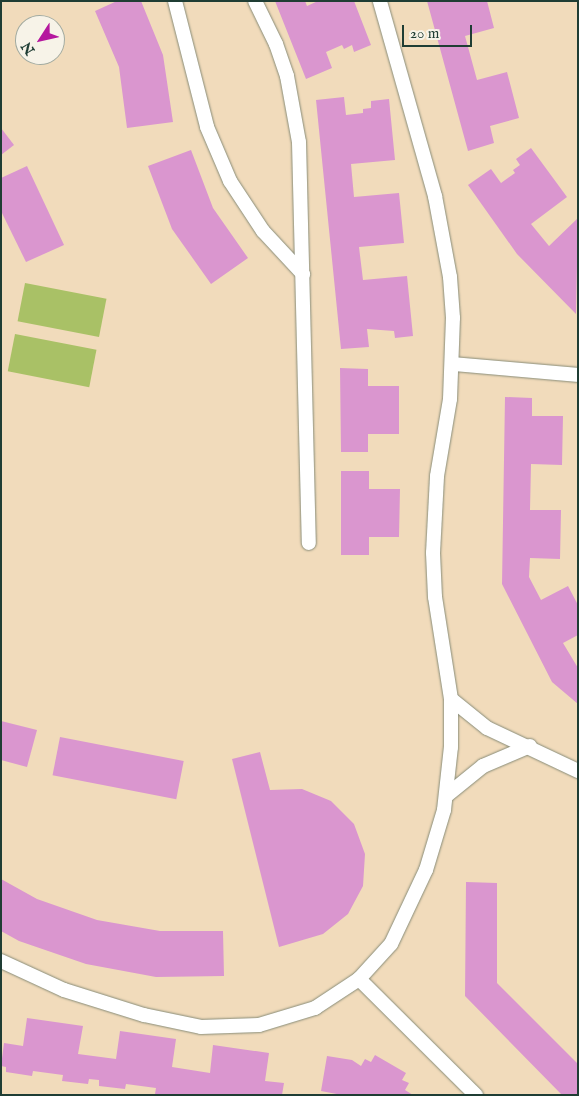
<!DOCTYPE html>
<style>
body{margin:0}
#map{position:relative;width:579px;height:1096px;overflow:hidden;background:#f1dbbb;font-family:"IM FELL English",serif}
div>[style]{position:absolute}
.green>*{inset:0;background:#a9c166;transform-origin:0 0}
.building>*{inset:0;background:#da96cf;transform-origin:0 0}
.roads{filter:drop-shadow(0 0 1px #888c78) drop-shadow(0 0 1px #888c78)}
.service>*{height:14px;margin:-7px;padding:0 7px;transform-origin:7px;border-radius:7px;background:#fff}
span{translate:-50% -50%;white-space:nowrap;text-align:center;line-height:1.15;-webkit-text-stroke:5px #f7f3e8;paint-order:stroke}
.frame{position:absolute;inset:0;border:2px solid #1f3d34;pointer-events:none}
.north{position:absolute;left:15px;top:15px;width:50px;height:50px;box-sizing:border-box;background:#f7f3e8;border:1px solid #a1aaa0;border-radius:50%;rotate:235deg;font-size:14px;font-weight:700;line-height:20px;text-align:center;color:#1f3d34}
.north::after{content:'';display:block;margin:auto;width:18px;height:22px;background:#b5179e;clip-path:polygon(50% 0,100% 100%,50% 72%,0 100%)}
.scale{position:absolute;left:402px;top:25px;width:70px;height:22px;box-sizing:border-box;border:2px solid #1f3d34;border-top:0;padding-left:6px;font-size:15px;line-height:18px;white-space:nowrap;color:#1f3d34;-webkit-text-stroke:4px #f7f3e8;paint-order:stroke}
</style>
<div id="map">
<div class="green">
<div style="left:25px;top:283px;width:83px;height:39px;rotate:11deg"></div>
<div style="left:15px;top:334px;width:83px;height:38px;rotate:11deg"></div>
</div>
<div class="building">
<div style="clip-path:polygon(117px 1px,141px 1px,163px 55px,173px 122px,127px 128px,119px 67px,95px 11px)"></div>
<div style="clip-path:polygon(275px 1px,305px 1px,307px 6px,318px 1px,354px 1px,371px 45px,354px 52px,352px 45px,344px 49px,342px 45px,326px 52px,332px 68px,306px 79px)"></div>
<div style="clip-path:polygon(427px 1px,487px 1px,494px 28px,465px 36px,477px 80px,507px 72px,519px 118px,490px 126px,494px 143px,468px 151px)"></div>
<div style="clip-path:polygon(344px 97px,346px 115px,363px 113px,363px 109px,371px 108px,371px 101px,389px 99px,395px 160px,351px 164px,354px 197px,399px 193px,404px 243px,359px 247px,363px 280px,407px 276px,413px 336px,395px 338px,394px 331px,367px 329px,369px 347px,341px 349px,316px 100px)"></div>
<div style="clip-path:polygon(1px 128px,14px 145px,1px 155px)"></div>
<div style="clip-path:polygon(531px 148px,567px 197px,531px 224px,549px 246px,578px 218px,576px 314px,517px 254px,468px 185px,491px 169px,501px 183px,515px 173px,513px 170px,520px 165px,516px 159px)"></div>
<div style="clip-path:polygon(191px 150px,213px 208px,248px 258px,211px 284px,172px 229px,148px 166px)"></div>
<div style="clip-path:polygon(27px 166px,64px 245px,26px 262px,1px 211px,1px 178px)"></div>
<div style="clip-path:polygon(340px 368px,368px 369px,368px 386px,399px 386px,399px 434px,368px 434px,368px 452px,341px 452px)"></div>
<div style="clip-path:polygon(505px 397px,532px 398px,532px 416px,563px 416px,562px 465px,531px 464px,530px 510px,561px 510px,560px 559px,530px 558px,529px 577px,541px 600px,568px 586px,578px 605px,578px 635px,563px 643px,578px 668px,578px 704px,552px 682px,502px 584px)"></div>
<div style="clip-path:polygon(341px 471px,369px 471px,369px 489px,400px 489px,399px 537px,369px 537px,369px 555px,341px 555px)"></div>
<div style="clip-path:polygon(1px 721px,37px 730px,27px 767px,1px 760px)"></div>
<div style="left:60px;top:737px;width:126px;height:39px;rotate:11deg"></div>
<div style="clip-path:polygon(260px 752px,270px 790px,302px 789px,331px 801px,354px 824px,365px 854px,363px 886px,348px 914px,323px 934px,279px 947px,232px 759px)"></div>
<div style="clip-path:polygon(1px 879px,37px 899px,97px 920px,160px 931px,223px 931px,224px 976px,156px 977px,86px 964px,19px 941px,1px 931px)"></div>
<div style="clip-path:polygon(466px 882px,497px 883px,497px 983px,578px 1064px,578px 1095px,562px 1095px,465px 996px)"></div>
<div style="clip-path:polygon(27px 1018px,83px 1026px,78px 1054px,116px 1059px,120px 1031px,176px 1039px,172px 1067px,210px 1073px,213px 1045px,269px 1053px,265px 1081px,284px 1083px,282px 1095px,159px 1095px,155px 1094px,156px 1088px,126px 1084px,125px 1089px,99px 1086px,99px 1080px,89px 1079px,88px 1084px,62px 1081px,63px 1075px,33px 1071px,32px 1076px,6px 1072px,6px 1067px,1px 1066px,4px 1043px,23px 1046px)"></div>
<div style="clip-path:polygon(375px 1055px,406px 1073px,402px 1080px,409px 1083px,405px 1090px,413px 1095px,342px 1095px,321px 1091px,327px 1056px,352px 1060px,361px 1066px,365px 1059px,371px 1062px)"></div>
</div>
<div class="roads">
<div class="service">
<div style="left:175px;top:1px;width:130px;rotate:75.7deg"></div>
<div style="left:207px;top:127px;width:59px;rotate:66.9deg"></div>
<div style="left:230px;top:181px;width:60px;rotate:56.6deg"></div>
<div style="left:263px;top:231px;width:59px;rotate:47.1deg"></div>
<div style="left:255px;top:1px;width:48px;rotate:64deg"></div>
<div style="left:276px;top:44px;width:34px;rotate:71deg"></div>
<div style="left:287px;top:76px;width:67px;rotate:79.7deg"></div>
<div style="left:299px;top:142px;width:401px;rotate:88.6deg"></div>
<div style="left:453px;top:364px;width:125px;rotate:5deg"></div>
<div style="left:451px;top:699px;width:46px;rotate:38.9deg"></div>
<div style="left:487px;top:728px;width:101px;rotate:25.3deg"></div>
<div style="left:446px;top:796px;width:48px;rotate:-39deg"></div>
<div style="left:483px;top:766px;width:51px;rotate:-23.1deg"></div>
<div style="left:1px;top:961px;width:69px;rotate:24.7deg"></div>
<div style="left:64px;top:990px;width:84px;rotate:17.4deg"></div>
<div style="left:144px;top:1015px;width:58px;rotate:11.9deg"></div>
<div style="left:201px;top:1027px;width:58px;rotate:-2deg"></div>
<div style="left:259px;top:1025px;width:59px;rotate:-16.9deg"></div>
<div style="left:315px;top:1008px;width:53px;rotate:-33.4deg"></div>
<div style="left:359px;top:979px;width:47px;rotate:-47.6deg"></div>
<div style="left:391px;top:944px;width:82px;rotate:-64.7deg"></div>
<div style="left:426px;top:870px;width:63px;rotate:-73.3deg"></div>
<div style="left:444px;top:810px;width:63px;rotate:-83.7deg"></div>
<div style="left:451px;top:747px;width:48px;rotate:-90deg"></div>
<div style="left:451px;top:699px;width:103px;rotate:-98.9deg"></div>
<div style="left:435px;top:597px;width:44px;rotate:-92.6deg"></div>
<div style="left:433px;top:553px;width:77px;rotate:-87deg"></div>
<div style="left:437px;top:476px;width:78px;rotate:-80.4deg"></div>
<div style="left:450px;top:399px;width:81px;rotate:-87.9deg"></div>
<div style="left:453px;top:318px;width:41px;rotate:-94.2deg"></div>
<div style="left:450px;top:277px;width:82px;rotate:-100.5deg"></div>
<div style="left:435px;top:196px;width:203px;rotate:-105.8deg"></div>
<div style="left:359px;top:979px;width:165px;rotate:44.8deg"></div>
</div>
</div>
<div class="frame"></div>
<div class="north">N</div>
<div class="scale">20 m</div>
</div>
